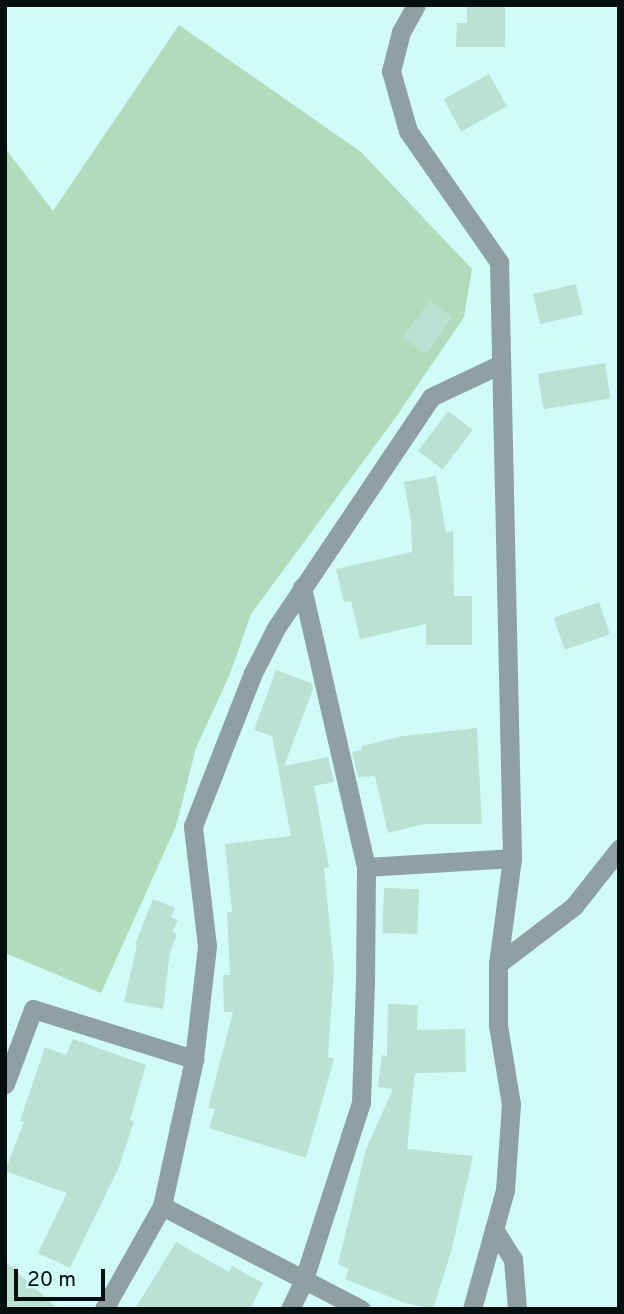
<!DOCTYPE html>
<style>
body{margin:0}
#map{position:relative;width:624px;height:1314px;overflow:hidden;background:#d0fbf8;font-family:Overpass,sans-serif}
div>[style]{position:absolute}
.green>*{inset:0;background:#b1dbbb}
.building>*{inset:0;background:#bbe1d3;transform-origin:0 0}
.minor>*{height:19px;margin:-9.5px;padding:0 9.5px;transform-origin:9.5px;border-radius:9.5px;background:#8fa0a3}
span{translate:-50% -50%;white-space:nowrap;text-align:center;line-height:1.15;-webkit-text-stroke:5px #d0fbf8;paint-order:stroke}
.frame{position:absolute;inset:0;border:7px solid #020f0e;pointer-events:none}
.scale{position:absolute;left:14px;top:1269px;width:91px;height:32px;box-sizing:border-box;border:4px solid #020f0e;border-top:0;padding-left:9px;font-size:21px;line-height:24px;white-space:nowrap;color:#020f0e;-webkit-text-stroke:5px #d0fbf8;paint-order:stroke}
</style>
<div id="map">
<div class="green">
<div style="clip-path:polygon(179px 25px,361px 152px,472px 269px,464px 317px,396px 417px,251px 614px,230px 674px,196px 748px,176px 826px,101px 993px,5px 953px,5px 148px,53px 211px)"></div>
</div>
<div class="building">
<div style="clip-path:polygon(467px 5px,505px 5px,505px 47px,456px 47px,457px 23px,467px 23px)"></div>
<div style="left:489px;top:74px;width:37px;height:52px;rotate:61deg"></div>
<div style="left:576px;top:284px;width:31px;height:44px;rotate:77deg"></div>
<div style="left:429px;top:301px;width:28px;height:45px;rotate:35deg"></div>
<div style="left:605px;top:363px;width:36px;height:68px;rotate:81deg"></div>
<div style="left:448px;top:411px;width:31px;height:50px;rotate:37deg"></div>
<div style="clip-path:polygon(436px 476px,446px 532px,453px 531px,454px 596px,472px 596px,472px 645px,426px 645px,426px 624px,360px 639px,351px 601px,344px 602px,336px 569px,412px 552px,411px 521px,404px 482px)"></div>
<div style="left:599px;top:602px;width:34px;height:48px;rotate:71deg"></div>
<div style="clip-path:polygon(276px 670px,311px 683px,313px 689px,284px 766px,328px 757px,334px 782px,314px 786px,329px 867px,324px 868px,334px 967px,328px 1057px,334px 1059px,306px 1158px,209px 1128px,215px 1109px,208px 1108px,233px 1012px,224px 1012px,223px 975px,230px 975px,227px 912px,232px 912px,225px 844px,291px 836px,272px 736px,254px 730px)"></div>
<div style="clip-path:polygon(477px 728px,482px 824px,424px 824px,388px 833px,375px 776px,358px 777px,352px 752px,362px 750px,362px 746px,403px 736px)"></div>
<div style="left:384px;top:888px;width:35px;height:45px;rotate:2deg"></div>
<div style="clip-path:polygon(153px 899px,175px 908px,171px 917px,178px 920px,172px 932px,177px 934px,170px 952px,163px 1009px,124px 1002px,137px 945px,135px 944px)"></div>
<div style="clip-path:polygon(388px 1004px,418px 1005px,417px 1030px,465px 1029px,466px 1072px,415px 1073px,407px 1149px,473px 1156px,451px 1252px,433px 1309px,405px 1303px,345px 1279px,349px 1269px,338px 1264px,366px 1149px,393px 1089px,378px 1087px,382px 1055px,387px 1056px)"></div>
<div style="clip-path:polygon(73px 1039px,146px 1065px,130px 1120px,134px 1121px,119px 1167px,70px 1268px,38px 1253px,67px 1193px,5px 1171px,24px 1122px,20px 1121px,45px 1047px,66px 1055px)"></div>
<div style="clip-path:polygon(176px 1242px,229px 1272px,232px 1266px,263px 1283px,250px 1309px,135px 1309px)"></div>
<div style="clip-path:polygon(5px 1261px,58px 1309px,5px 1309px)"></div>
</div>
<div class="minor">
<div style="left:416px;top:5px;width:31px;rotate:119deg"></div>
<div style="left:401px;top:32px;width:40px;rotate:104.4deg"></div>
<div style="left:391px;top:71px;width:62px;rotate:74.2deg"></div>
<div style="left:408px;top:131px;width:160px;rotate:55.2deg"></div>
<div style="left:499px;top:262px;width:596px;rotate:88.75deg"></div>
<div style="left:512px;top:858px;width:107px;rotate:97.5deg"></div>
<div style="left:498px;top:964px;width:61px;rotate:90deg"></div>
<div style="left:498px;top:1025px;width:80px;rotate:80.7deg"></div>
<div style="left:511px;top:1104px;width:86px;rotate:94deg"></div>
<div style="left:505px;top:1190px;width:123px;rotate:105.5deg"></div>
<div style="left:366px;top:867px;width:146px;rotate:-3.5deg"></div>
<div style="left:498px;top:964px;width:96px;rotate:-37.3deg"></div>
<div style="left:574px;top:906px;width:73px;rotate:-51.7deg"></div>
<div style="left:5px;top:1084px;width:80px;rotate:-69.5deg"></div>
<div style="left:33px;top:1009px;width:169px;rotate:17.3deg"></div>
<div style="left:194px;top:1059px;width:114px;rotate:-83.4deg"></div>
<div style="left:207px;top:946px;width:121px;rotate:-96.7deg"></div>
<div style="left:193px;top:826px;width:164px;rotate:-68.6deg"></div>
<div style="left:253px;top:673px;width:51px;rotate:-62.9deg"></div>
<div style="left:276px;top:628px;width:278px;rotate:-56.1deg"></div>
<div style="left:431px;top:397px;width:77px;rotate:-25.2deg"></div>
<div style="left:162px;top:1206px;width:224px;rotate:27.4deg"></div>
<div style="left:494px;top:1229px;width:36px;rotate:58deg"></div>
<div style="left:513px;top:1259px;width:50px;rotate:85.4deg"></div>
<div style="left:104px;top:1309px;width:118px;rotate:-60.6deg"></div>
<div style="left:162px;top:1206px;width:150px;rotate:-77.7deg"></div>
<div style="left:290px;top:1309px;width:30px;rotate:-64deg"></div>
<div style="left:303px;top:1282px;width:189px;rotate:-72.1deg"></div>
<div style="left:361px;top:1102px;width:119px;rotate:-88.1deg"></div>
<div style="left:365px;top:983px;width:116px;rotate:-89.5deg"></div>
<div style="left:366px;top:867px;width:287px;rotate:-102.9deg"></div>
</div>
<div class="frame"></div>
<div class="scale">20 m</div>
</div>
